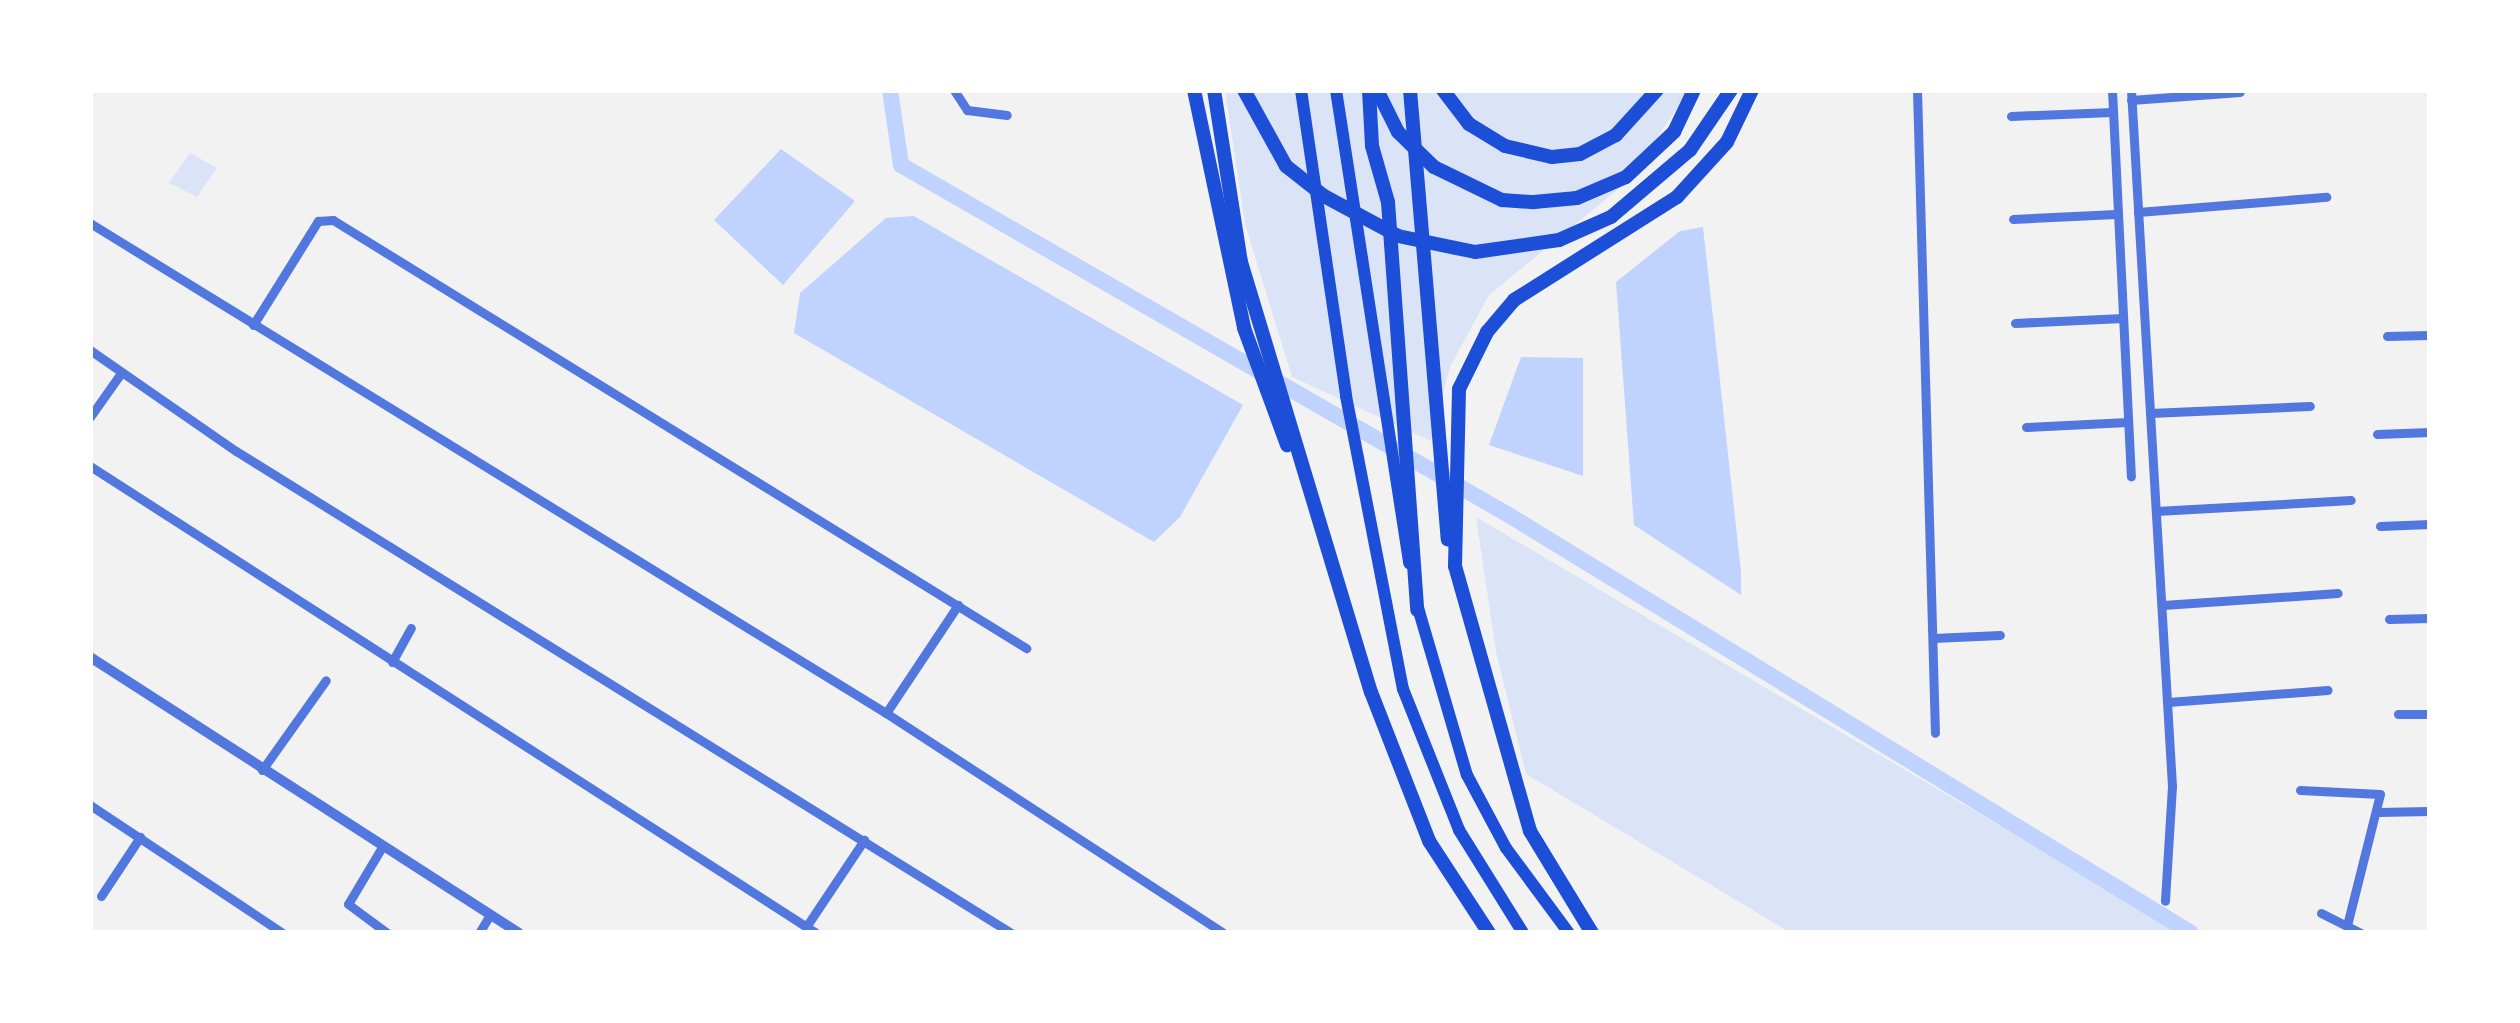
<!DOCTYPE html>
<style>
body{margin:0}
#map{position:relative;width:2520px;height:1023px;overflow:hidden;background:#f2f2f2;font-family:Jost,sans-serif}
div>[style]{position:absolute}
.green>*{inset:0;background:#dbe4f7}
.water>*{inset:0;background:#bfd3fe}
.canal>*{height:16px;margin:-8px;padding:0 8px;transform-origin:8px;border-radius:8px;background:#bfd3fe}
.minor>*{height:9px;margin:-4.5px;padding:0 4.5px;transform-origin:4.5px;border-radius:4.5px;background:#5277de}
.tertiary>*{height:10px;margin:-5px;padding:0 5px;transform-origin:5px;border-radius:5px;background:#5277de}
.secondary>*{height:12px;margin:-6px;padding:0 6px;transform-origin:6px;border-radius:6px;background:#1d4ed8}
.primary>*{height:14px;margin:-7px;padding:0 7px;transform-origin:7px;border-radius:7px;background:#1d4ed8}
span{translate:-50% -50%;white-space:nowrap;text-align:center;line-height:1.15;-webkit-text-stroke:9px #fff;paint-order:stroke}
.frame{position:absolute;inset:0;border:93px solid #fff;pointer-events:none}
</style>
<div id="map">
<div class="green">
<div style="clip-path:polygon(1225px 90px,1689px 90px,1628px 181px,1489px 295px,1450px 367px,1431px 441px,1292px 377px,1245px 224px)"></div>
<div style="clip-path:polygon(190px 153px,217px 168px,197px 197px,169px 183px)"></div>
<div style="clip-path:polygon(1476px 517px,2182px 933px,1791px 933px,1526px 774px,1496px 652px)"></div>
</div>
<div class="water">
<div style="clip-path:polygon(781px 149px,855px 201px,783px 285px,714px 220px)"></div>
<div style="clip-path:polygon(914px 216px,1243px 405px,1180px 517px,1154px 542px,794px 333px,800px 293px,886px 218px)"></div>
<div style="clip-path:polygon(1703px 227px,1741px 572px,1741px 595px,1634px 525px,1616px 282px,1680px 231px)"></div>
<div style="clip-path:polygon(1521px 357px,1583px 358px,1583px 476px,1489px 445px)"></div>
</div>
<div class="canal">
<div style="left:890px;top:90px;width:76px;rotate:81.7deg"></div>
<div style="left:901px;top:165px;width:699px;rotate:29.94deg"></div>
<div style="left:1507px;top:514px;width:802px;rotate:31.49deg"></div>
</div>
<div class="minor">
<div style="left:954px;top:90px;width:24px;rotate:57deg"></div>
<div style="left:967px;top:110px;width:40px;rotate:7.1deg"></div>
<div style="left:1917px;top:90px;width:643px;rotate:88.4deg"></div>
<div style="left:2112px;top:90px;width:387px;rotate:87.2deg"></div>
<div style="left:2131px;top:90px;width:697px;rotate:86.63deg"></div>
<div style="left:2172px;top:786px;width:115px;rotate:93.5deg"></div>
<div style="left:2131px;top:100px;width:109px;rotate:-4.2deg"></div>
<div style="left:2011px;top:116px;width:101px;rotate:-2.3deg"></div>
<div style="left:2138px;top:212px;width:189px;rotate:-4.6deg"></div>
<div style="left:2013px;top:219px;width:103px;rotate:-2.8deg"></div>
<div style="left:90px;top:223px;width:935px;rotate:31.62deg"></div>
<div style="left:886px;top:713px;width:402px;rotate:33.1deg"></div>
<div style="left:2015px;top:323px;width:108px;rotate:-2.7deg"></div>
<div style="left:253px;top:325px;width:123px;rotate:-58deg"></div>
<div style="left:318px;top:221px;width:15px;rotate:-4deg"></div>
<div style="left:333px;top:220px;width:815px;rotate:31.7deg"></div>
<div style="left:2387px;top:336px;width:43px;rotate:-1.3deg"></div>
<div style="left:90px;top:350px;width:178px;rotate:34.7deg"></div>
<div style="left:236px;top:451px;width:913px;rotate:31.88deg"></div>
<div style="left:2150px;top:413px;width:160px;rotate:-2.5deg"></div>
<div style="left:90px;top:417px;width:54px;rotate:-54.8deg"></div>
<div style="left:2026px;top:427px;width:102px;rotate:-2.8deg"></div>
<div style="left:2377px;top:434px;width:53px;rotate:-2.2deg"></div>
<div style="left:90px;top:466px;width:863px;rotate:32.75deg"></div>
<div style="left:2156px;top:511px;width:195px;rotate:-3.2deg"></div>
<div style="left:2380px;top:526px;width:50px;rotate:-2.3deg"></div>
<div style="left:2163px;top:605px;width:175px;rotate:-3.9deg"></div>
<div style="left:2389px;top:619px;width:41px;rotate:-1.4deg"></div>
<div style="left:1933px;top:638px;width:67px;rotate:-2.6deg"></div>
<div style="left:392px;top:662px;width:39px;rotate:-61deg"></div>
<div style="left:2168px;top:702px;width:160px;rotate:-4.3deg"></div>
<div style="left:886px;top:713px;width:130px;rotate:-56.3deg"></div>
<div style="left:2398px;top:714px;width:32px"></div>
<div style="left:262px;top:770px;width:110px;rotate:-54.6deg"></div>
<div style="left:2300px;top:790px;width:80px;rotate:2.9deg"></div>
<div style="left:2380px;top:794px;width:135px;rotate:104.1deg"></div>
<div style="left:90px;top:805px;width:232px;rotate:33.6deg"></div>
<div style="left:2378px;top:812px;width:52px;rotate:-1.1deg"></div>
<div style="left:382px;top:847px;width:66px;rotate:120.8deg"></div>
<div style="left:348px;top:904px;width:49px;rotate:36.6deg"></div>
<div style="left:101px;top:896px;width:71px;rotate:-56.5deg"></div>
<div style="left:2321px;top:913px;width:45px;rotate:26.6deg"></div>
<div style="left:806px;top:927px;width:105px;rotate:-56.3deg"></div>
<div style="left:479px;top:933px;width:21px;rotate:-59deg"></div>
</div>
<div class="tertiary">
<div style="left:90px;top:657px;width:510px;rotate:32.76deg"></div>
</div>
<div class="secondary">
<div style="left:1301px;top:90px;width:309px;rotate:81.6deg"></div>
<div style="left:1346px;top:396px;width:298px;rotate:79deg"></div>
<div style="left:1403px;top:689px;width:152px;rotate:68.3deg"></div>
<div style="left:1459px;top:830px;width:121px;rotate:58.1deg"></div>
<div style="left:1336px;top:90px;width:479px;rotate:81.2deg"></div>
<div style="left:1416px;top:601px;width:181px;rotate:73.7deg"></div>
<div style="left:1467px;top:775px;width:83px;rotate:61.9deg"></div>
<div style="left:1506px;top:848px;width:106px;rotate:53.5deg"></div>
</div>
<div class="primary">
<div style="left:1194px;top:90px;width:243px;rotate:78.1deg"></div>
<div style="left:1244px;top:328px;width:125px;rotate:69.8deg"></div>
<div style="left:1214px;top:90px;width:174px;rotate:81.1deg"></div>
<div style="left:1241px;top:262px;width:449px;rotate:73.2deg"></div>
<div style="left:1371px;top:692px;width:160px;rotate:68.7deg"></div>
<div style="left:1429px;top:841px;width:110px;rotate:56.9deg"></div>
<div style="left:1244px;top:90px;width:87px;rotate:61.1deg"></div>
<div style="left:1286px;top:166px;width:48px;rotate:38.3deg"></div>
<div style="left:1324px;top:196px;width:84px;rotate:28.4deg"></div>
<div style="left:1398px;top:236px;width:79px;rotate:11.7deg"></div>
<div style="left:1475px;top:252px;width:85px;rotate:-8.1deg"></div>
<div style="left:1559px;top:240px;width:57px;rotate:-23.9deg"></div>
<div style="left:1611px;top:217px;width:104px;rotate:-40.3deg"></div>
<div style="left:1690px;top:150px;width:73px;rotate:-55.7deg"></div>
<div style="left:1369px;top:90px;width:56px;rotate:86.9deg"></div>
<div style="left:1372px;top:146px;width:58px;rotate:74.1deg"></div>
<div style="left:1388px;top:202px;width:409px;rotate:85.9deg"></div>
<div style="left:1377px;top:90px;width:47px;rotate:63.4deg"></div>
<div style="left:1398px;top:132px;width:50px;rotate:44.2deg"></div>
<div style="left:1434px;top:167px;width:76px;rotate:25.9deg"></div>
<div style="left:1502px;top:200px;width:32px;rotate:4deg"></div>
<div style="left:1534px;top:202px;width:43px;rotate:-5.3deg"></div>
<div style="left:1577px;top:198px;width:53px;rotate:-23.2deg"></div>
<div style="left:1626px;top:177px;width:66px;rotate:-43.2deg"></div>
<div style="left:1674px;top:132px;width:47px;rotate:-64.5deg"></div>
<div style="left:1410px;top:90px;width:451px;rotate:85.2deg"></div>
<div style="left:1443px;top:90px;width:43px;rotate:52.6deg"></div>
<div style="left:1469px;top:124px;width:42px;rotate:31.4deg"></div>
<div style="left:1505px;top:146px;width:48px;rotate:13.2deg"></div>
<div style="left:1552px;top:157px;width:28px;rotate:-6deg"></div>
<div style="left:1580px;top:154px;width:41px;rotate:-27.8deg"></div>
<div style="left:1616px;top:135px;width:61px;rotate:-47.7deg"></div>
<div style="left:1592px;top:933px;width:119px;rotate:-121.3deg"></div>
<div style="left:1530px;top:831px;width:275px;rotate:-105.8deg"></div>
<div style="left:1455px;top:566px;width:177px;rotate:-88.7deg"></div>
<div style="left:1459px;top:389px;width:64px;rotate:-63.8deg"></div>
<div style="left:1487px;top:332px;width:42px;rotate:-49.8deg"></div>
<div style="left:1514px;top:300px;width:193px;rotate:-32.3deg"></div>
<div style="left:1677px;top:197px;width:74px;rotate:-47.7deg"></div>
<div style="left:1727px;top:142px;width:58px;rotate:-64.3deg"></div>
</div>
<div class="frame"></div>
</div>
